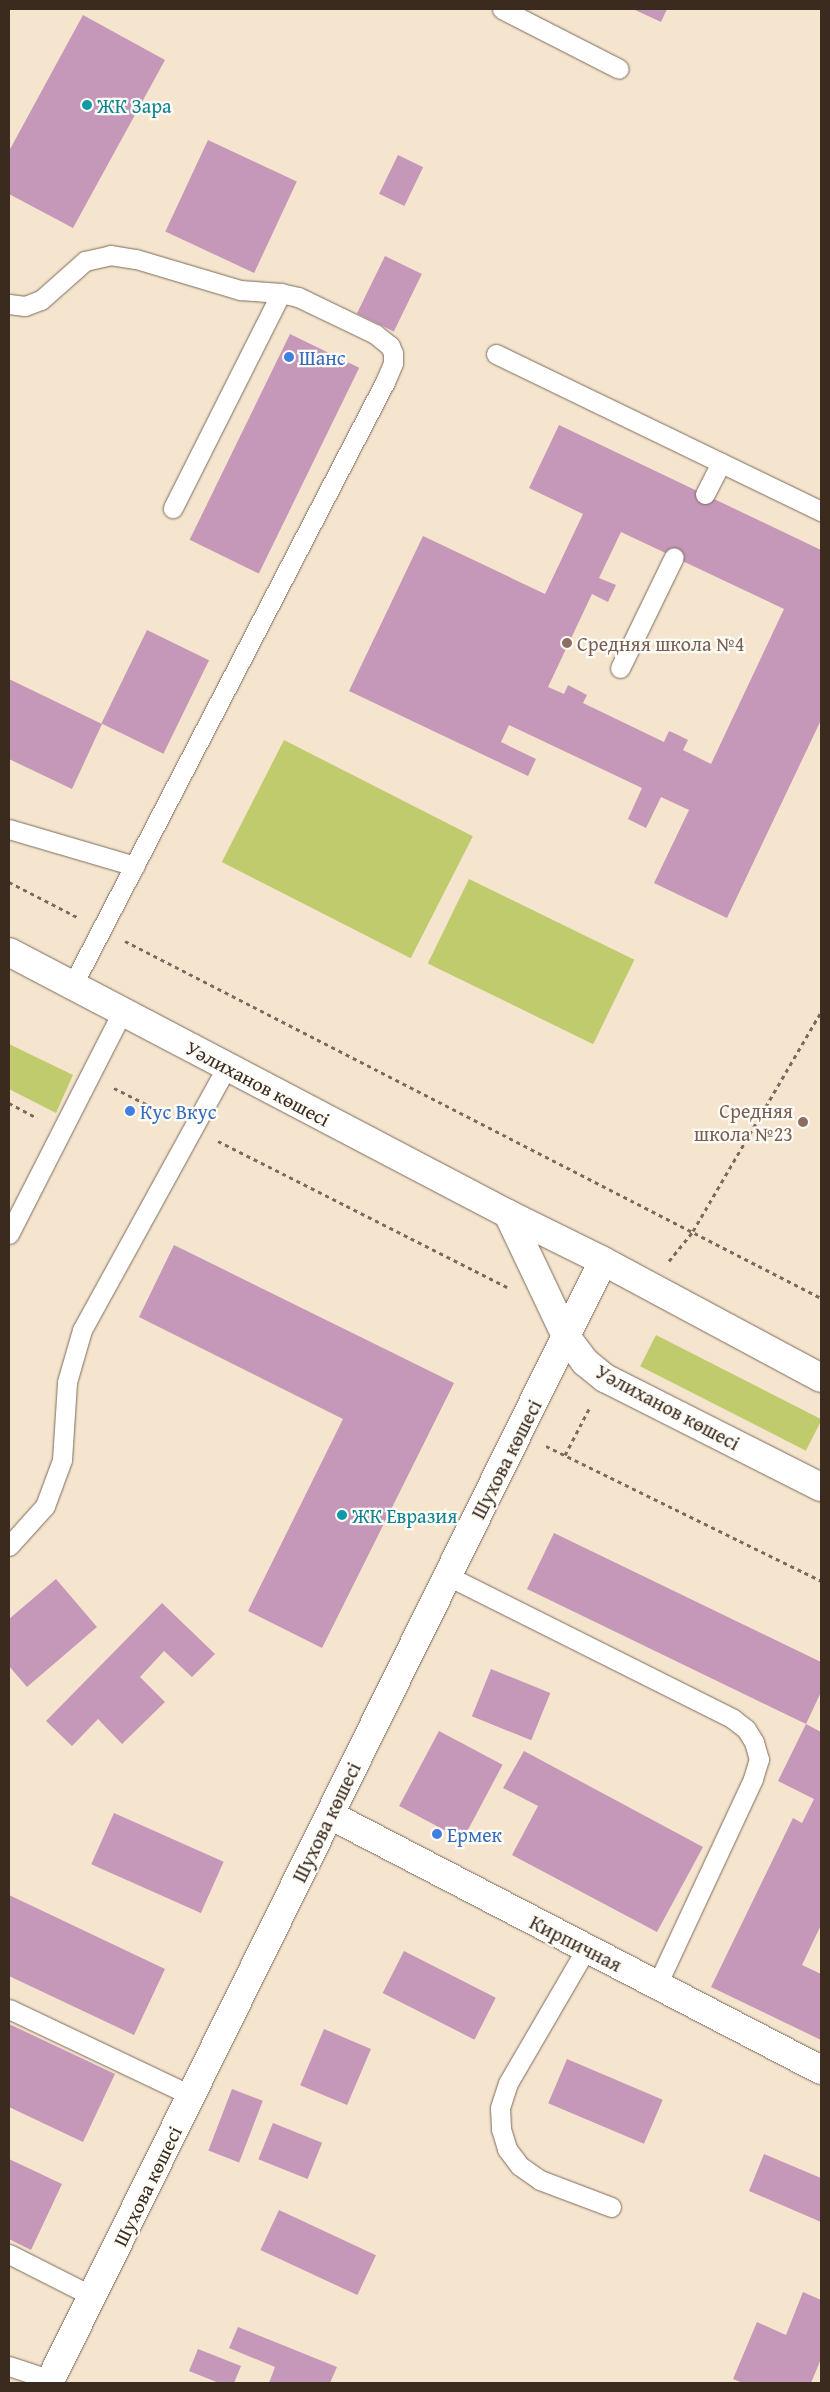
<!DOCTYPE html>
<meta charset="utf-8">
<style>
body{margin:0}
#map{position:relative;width:830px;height:2392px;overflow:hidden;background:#f6e5ce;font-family:"Gentium Book Plus",serif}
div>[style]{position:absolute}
.green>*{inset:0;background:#bfcb6d;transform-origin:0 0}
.building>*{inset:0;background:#c597b8;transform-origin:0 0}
.path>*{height:3px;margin-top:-1.5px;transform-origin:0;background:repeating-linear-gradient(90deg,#7c6b5c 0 4px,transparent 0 8px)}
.roads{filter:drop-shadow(0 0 1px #7c6b5c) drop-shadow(0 0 1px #7c6b5c)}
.service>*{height:19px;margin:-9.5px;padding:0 9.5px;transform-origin:9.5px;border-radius:9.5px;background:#fff}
.minor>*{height:28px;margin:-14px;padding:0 14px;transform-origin:14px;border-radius:14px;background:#fff}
.tertiary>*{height:28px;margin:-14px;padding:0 14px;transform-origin:14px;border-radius:14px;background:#fff}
.secondary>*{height:28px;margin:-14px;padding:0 14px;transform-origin:14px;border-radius:14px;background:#fff}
.dots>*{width:14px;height:14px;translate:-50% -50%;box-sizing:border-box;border:2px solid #fdfcf7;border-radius:50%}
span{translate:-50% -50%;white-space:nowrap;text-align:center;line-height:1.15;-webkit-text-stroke:4.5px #fdfcf7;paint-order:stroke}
.culture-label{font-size:20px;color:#0d838f}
.left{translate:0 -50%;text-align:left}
.shop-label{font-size:20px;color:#366cbe}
.education-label{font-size:20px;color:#785e54}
.right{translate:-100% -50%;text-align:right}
.street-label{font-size:20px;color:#3b2a1e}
.frame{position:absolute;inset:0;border:10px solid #3b2a1e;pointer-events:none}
</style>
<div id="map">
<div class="green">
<div style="left:284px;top:740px;width:212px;height:137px;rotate:27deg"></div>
<div style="left:469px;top:879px;width:184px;height:94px;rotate:26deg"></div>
<div style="clip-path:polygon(9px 1044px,73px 1075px,56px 1113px,9px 1089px)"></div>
<div style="left:656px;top:1335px;width:186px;height:35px;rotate:27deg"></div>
</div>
<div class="building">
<div style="clip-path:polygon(633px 9px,667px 9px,661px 22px)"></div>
<div style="clip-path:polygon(83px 15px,165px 60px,73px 228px,9px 194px,9px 151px)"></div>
<div style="left:208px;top:140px;width:98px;height:101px;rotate:25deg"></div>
<div style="left:398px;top:155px;width:28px;height:43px;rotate:26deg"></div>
<div style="left:385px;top:256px;width:41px;height:64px;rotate:26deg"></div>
<div style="left:290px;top:334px;width:77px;height:229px;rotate:26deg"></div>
<div style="clip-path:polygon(evenodd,559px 425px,821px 550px,821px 720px,727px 918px,654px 883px,689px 810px,661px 797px,646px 828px,628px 819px,642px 788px,509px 725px,501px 742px,536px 759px,528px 776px,349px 691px,423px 536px,545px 594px,583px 514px,529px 488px,559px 425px,621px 532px,784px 609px,711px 764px,683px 750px,688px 740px,678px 735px,669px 731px,664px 742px,583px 703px,587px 695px,568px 685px,564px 694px,548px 687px,592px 594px,608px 602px,616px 585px,599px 578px,621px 532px)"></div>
<div style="left:147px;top:630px;width:69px;height:104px;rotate:26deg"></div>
<div style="clip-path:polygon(9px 679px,102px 724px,72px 789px,9px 759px)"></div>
<div style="clip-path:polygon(174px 1245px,454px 1383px,322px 1648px,248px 1611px,343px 1419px,139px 1317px)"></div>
<div style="clip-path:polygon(554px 1533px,821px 1662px,821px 1692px,806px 1724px,527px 1589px)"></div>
<div style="clip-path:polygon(56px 1579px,97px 1627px,27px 1687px,9px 1666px,9px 1619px)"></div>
<div style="clip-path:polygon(162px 1603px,215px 1654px,192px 1677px,164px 1651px,140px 1677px,165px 1702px,122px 1744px,98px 1719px,72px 1746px,46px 1721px)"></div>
<div style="left:491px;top:1669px;width:64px;height:51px;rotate:22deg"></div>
<div style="clip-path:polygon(806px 1724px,821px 1732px,821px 1925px,802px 1965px,821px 1974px,821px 2040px,711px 1987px,793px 1818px,802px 1823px,814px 1799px,778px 1781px)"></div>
<div style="left:439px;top:1731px;width:72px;height:85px;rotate:28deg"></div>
<div style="clip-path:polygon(524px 1751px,703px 1847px,657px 1932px,512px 1855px,538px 1806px,503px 1788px)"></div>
<div style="left:114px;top:1813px;width:120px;height:56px;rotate:24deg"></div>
<div style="clip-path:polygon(9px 1895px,165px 1969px,134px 2035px,9px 1976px)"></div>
<div style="left:404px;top:1951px;width:103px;height:47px;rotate:27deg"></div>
<div style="clip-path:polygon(9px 2024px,115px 2074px,83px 2142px,9px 2107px)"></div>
<div style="left:324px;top:2029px;width:51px;height:61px;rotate:23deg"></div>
<div style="left:567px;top:2059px;width:104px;height:48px;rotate:23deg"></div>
<div style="left:232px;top:2089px;width:33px;height:66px;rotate:21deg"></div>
<div style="left:273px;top:2123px;width:53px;height:39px;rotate:22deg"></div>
<div style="clip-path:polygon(764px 2154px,821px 2178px,821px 2222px,749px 2191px)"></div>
<div style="clip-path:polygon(9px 2159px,62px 2184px,31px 2250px,9px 2239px)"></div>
<div style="left:279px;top:2210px;width:107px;height:44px;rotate:25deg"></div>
<div style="clip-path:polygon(803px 2292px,821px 2300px,821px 2359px,811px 2383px,743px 2383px,733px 2379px,757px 2322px,786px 2335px)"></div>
<div style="clip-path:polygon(238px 2327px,337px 2367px,330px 2383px,269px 2383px,275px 2367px,229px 2348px)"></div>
<div style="clip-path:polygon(198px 2349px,241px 2366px,234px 2383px,219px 2383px,189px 2371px)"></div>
</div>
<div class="path">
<div style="left:9px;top:882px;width:76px;rotate:27.2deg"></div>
<div style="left:125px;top:941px;width:782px;rotate:27.15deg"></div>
<div style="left:114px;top:1088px;width:60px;rotate:26.6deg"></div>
<div style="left:9px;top:1103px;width:32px;rotate:28deg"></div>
<div style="left:218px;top:1141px;width:324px;rotate:26.8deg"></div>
<div style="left:669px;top:1261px;width:38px;rotate:-51deg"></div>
<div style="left:693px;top:1231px;width:254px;rotate:-59.7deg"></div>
<div style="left:546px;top:1446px;width:306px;rotate:26.1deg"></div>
<div style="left:565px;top:1455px;width:54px;rotate:-62.5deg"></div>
</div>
<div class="roads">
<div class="service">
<div style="left:502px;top:9px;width:131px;rotate:27.1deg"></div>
<div style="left:9px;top:304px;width:16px;rotate:7deg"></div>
<div style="left:25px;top:306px;width:17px;rotate:-21deg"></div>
<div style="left:41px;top:300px;width:59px;rotate:-41.6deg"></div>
<div style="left:85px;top:261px;width:26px;rotate:-13deg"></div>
<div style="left:110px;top:255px;width:26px;rotate:9deg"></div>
<div style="left:136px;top:259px;width:109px;rotate:16.6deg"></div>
<div style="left:240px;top:290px;width:41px;rotate:4.2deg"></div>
<div style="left:496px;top:354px;width:361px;rotate:25.8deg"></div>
<div style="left:705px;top:494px;width:35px;rotate:-63deg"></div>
<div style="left:620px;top:668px;width:123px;rotate:-64.1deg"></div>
<div style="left:9px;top:829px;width:131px;rotate:16.4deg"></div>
<div style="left:72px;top:986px;width:680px;rotate:-62.61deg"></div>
<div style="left:385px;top:382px;width:21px;rotate:-67deg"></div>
<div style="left:393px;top:363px;width:10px;rotate:-90deg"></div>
<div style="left:393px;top:353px;width:8px;rotate:-113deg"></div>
<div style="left:390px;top:346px;width:19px;rotate:-141deg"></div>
<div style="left:375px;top:334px;width:85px;rotate:-154.3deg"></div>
<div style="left:298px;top:297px;width:17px;rotate:-167deg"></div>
<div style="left:281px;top:293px;width:241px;rotate:116.7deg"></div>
<div style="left:9px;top:1234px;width:249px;rotate:-63deg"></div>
<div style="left:9px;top:1546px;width:54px;rotate:-48deg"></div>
<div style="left:45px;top:1506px;width:49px;rotate:-69.7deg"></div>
<div style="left:62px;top:1460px;width:78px;rotate:-86.3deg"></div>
<div style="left:67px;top:1382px;width:54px;rotate:-73.9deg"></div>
<div style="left:82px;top:1330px;width:301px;rotate:-61.2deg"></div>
<div style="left:448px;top:1576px;width:319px;rotate:26.6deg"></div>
<div style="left:733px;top:1719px;width:16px;rotate:38deg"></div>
<div style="left:746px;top:1729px;width:15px;rotate:58deg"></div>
<div style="left:754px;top:1742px;width:18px;rotate:74deg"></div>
<div style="left:759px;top:1759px;width:21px;rotate:107deg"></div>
<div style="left:753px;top:1779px;width:227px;rotate:115deg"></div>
<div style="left:586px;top:1949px;width:155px;rotate:120.2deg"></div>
<div style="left:508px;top:2083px;width:26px;rotate:108deg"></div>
<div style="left:500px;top:2108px;width:21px;rotate:87deg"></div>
<div style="left:501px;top:2129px;width:21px;rotate:73deg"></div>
<div style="left:507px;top:2149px;width:21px;rotate:53deg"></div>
<div style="left:520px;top:2166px;width:24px;rotate:35deg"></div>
<div style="left:540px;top:2180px;width:76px;rotate:20.8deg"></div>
<div style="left:9px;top:2009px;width:203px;rotate:25.4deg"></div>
<div style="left:9px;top:2254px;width:93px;rotate:26.8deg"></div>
<div style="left:9px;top:2366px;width:44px;rotate:18.4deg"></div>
</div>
<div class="minor">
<div style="left:330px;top:1815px;width:553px;rotate:27.45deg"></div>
</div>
<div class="tertiary">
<div style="left:49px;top:2383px;width:1251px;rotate:-63.72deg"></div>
</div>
<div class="secondary">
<div style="left:9px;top:952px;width:564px;rotate:27.7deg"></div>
<div style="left:508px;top:1214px;width:106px;rotate:26.3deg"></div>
<div style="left:603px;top:1261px;width:247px;rotate:28.2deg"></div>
<div style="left:508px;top:1214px;width:137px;rotate:64.6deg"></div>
<div style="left:567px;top:1338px;width:30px;rotate:53deg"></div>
<div style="left:585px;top:1362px;width:26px;rotate:39deg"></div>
<div style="left:605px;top:1378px;width:242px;rotate:26.8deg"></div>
</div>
</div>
<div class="dots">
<div style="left:87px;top:105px;background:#0f9aa8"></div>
<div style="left:289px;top:357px;background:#3f7fe0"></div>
<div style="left:567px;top:643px;background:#8d6e63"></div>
<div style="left:130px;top:1111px;background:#3f7fe0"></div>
<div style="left:803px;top:1122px;background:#8d6e63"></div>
<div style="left:342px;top:1515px;background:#0f9aa8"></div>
<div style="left:437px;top:1834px;background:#3f7fe0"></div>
</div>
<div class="culture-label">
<span class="left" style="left:97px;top:105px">ЖК Зара</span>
<span class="left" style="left:352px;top:1515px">ЖК Евразия</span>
</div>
<div class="shop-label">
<span class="left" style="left:299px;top:357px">Шанс</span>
<span class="left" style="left:140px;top:1111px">Кус Вкус</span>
<span class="left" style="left:447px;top:1834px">Ермек</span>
</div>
<div class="education-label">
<span class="left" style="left:577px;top:643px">Средняя школа №4</span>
<span class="right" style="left:793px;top:1122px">Средняя<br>школа №23</span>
</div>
<div class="street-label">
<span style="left:258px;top:1083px;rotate:28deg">Уәлиханов көшесі</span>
<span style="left:668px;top:1407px;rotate:28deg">Уәлиханов көшесі</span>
<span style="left:506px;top:1459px;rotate:-63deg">Шухова көшесі</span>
<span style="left:326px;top:1822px;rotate:-64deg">Шухова көшесі</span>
<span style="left:576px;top:1943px;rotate:27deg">Кирпичная</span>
<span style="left:147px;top:2186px;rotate:-64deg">Шухова көшесі</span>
</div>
<div class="frame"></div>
</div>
